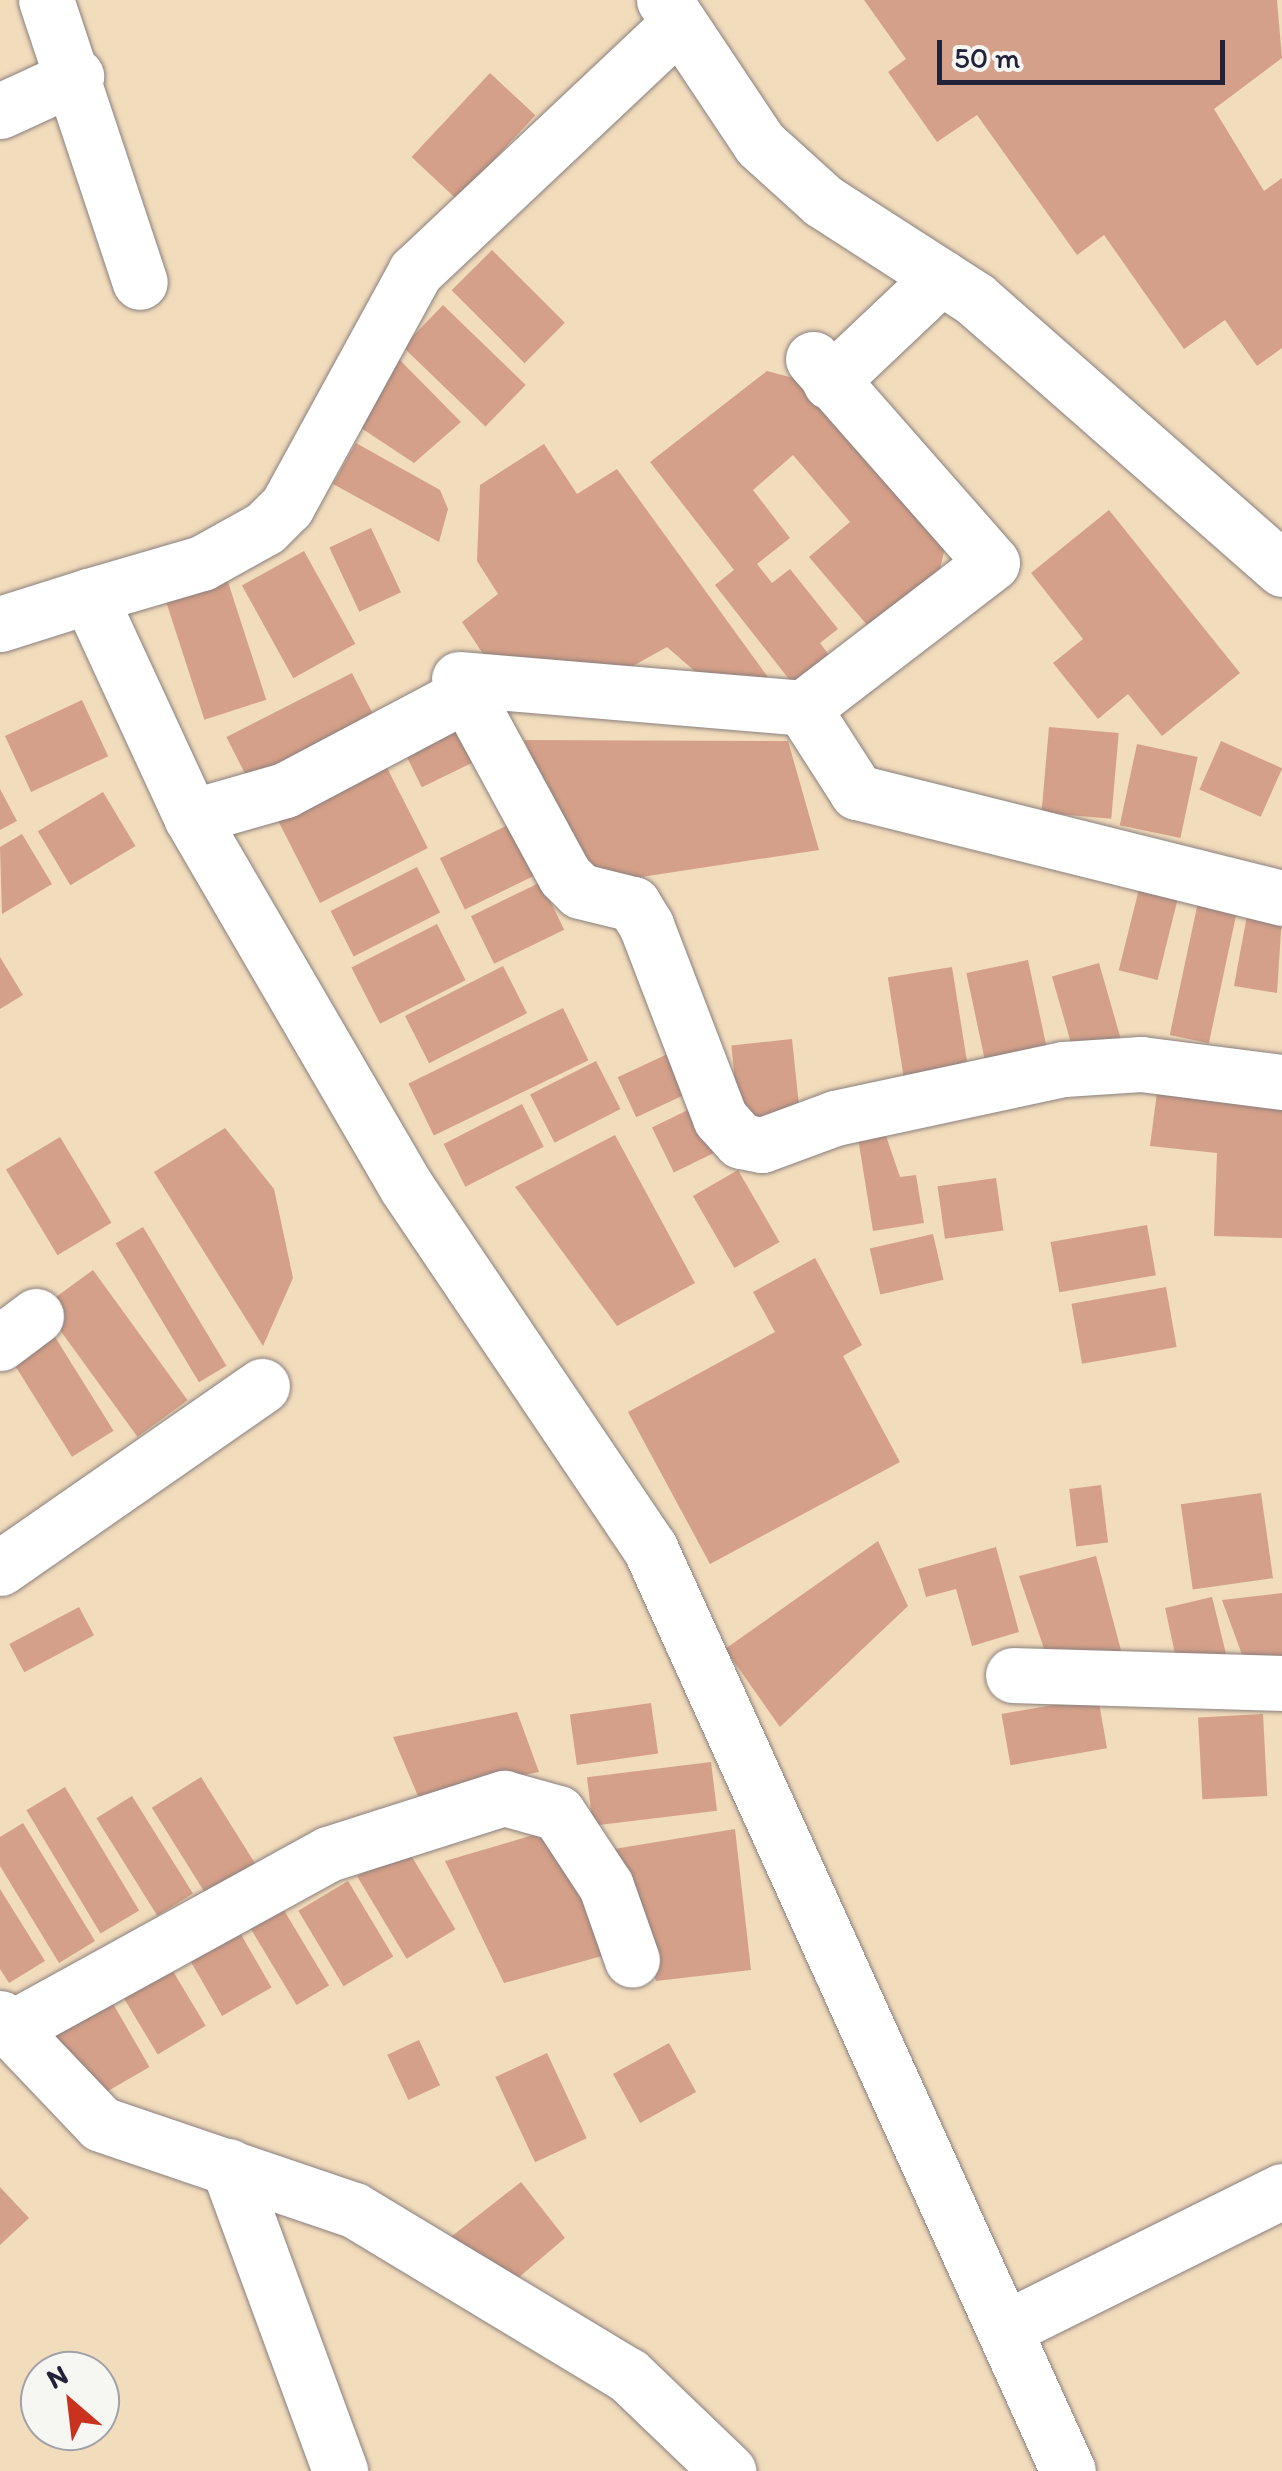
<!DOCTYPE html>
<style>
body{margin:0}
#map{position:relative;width:1282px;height:2471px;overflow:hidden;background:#f1dcbc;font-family:Itim,sans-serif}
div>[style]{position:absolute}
.building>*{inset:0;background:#d5a089;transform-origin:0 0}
.roads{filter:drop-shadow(0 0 2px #8a7f7c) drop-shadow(0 0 2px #8a7f7c)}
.minor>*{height:55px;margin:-27.5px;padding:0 27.5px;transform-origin:27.5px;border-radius:27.5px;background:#fff}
span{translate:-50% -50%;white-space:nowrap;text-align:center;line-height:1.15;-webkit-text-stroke:10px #f6f6f2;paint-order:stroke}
.north{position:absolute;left:20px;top:2351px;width:100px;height:100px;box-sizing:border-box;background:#f6f6f2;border:2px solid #a1a1a9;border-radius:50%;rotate:332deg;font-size:28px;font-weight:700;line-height:40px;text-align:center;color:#22223b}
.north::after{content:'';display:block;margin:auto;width:35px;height:45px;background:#c8321e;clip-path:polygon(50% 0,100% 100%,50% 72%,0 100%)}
.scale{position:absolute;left:937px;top:40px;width:288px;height:45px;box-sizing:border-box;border:5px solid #22223b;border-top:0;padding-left:12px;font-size:30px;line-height:35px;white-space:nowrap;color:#22223b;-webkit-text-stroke:8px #f6f6f2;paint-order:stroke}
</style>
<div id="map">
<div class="building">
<div style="clip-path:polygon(864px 0,1277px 0,1282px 58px,1214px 109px,1264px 191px,1282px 178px,1282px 348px,1257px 366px,1225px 320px,1184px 349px,1104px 235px,1077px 255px,977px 115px,937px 142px,888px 72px,906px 59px)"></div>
<div style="left:490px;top:73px;width:62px;height:115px;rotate:43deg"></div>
<div style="left:492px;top:250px;width:103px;height:57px;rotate:45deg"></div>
<div style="left:443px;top:305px;width:115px;height:58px;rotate:44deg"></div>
<div style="clip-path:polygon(385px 345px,461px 422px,414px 463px,346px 418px)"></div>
<div style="clip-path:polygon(767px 371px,797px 379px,945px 547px,939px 574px,873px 632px,809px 557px,850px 522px,793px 455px,753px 490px,790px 538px,757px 564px,772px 583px,790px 569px,838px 629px,820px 643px,835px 663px,799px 692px,715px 585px,734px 570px,650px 462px)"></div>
<div style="clip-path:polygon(356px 443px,440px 490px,448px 509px,439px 542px,333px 484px)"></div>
<div style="clip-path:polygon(544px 444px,577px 494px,617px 469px,775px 687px,720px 693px,667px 647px,604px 682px,491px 666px,462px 622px,498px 594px,477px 561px,480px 485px)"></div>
<div style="clip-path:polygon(1109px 510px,1240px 673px,1162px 736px,1128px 694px,1098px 719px,1053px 663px,1083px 639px,1031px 573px)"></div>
<div style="left:371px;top:528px;width:71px;height:46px;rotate:65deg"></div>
<div style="left:304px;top:551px;width:106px;height:71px;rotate:61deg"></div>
<div style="left:227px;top:579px;width:127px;height:65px;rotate:72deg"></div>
<div style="left:352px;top:673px;width:61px;height:141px;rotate:63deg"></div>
<div style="left:82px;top:700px;width:62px;height:85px;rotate:65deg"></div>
<div style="left:457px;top:709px;width:55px;height:66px;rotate:64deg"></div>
<div style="left:1049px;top:727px;width:70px;height:86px;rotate:5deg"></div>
<div style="clip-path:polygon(524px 740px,788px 741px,819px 850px,589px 885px)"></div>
<div style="left:1221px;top:741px;width:67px;height:53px;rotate:24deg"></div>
<div style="left:1137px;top:744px;width:62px;height:83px;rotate:12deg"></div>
<div style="left:382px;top:758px;width:101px;height:121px;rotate:63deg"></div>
<div style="clip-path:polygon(0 789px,17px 821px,0 830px)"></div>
<div style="left:103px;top:792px;width:63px;height:76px;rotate:59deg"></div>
<div style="left:510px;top:824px;width:57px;height:78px;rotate:64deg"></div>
<div style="clip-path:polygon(22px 834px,52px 884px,2px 914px,0 847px)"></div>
<div style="left:417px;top:867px;width:51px;height:97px;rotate:63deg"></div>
<div style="left:1141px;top:881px;width:40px;height:92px;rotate:14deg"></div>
<div style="left:541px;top:882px;width:53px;height:78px;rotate:64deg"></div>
<div style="left:1198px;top:902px;width:40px;height:136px;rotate:12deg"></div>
<div style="clip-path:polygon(1248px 910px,1282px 916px,1277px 993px,1234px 986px)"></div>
<div style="left:437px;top:924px;width:63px;height:96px;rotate:63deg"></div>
<div style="clip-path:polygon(0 957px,23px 995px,0 1009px)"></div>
<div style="left:1028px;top:960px;width:98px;height:63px;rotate:78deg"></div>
<div style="left:1099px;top:963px;width:85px;height:49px;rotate:74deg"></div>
<div style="left:503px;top:966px;width:53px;height:110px;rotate:63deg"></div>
<div style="left:952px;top:967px;width:112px;height:65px;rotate:81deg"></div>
<div style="left:563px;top:1008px;width:58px;height:172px;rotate:64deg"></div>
<div style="left:792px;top:1039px;width:81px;height:61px;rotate:84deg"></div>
<div style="left:672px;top:1052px;width:44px;height:60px;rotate:65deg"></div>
<div style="left:596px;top:1061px;width:54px;height:74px;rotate:63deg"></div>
<div style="clip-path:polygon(1157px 1092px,1282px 1108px,1282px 1238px,1214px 1236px,1217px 1153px,1150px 1146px)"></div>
<div style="left:522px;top:1104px;width:48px;height:88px;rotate:63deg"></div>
<div style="left:696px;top:1106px;width:50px;height:49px;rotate:64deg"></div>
<div style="clip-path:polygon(225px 1128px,274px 1189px,293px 1278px,263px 1346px,154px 1172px)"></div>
<div style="clip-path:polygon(885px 1133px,900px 1177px,916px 1175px,924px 1223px,873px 1231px,858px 1138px)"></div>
<div style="clip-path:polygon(615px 1135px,695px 1283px,617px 1326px,515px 1187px)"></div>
<div style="left:60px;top:1137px;width:100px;height:63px;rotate:59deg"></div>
<div style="left:738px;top:1170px;width:83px;height:52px;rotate:60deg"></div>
<div style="left:996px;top:1178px;width:53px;height:59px;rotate:82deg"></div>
<div style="left:1147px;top:1225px;width:51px;height:98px;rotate:80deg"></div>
<div style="left:143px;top:1227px;width:162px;height:32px;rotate:59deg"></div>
<div style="left:933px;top:1234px;width:47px;height:65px;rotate:77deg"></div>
<div style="clip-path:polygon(815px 1258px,862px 1345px,843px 1356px,900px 1462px,710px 1564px,628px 1412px,775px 1332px,753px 1292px)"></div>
<div style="left:93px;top:1270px;width:161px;height:62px;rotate:54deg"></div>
<div style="left:1166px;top:1287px;width:61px;height:96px;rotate:80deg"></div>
<div style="left:50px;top:1329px;width:120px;height:49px;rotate:58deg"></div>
<div style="left:1101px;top:1485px;width:58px;height:32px;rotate:83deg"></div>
<div style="left:1261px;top:1493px;width:86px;height:81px;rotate:82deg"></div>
<div style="clip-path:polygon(878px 1541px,908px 1606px,780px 1727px,725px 1649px)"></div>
<div style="clip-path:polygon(996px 1547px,1019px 1632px,972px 1646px,956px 1589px,926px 1597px,918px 1569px)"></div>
<div style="clip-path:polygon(1096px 1556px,1123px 1658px,1049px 1663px,1019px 1576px)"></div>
<div style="clip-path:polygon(1282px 1593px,1282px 1668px,1248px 1671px,1222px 1600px)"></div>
<div style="clip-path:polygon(1212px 1597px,1230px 1670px,1176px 1658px,1165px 1608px)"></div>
<div style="left:79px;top:1607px;width:32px;height:79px;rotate:62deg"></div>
<div style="left:1098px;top:1697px;width:52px;height:98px;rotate:80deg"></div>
<div style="left:651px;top:1703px;width:51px;height:82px;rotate:82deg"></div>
<div style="clip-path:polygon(517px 1712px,539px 1772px,418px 1796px,393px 1737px)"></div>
<div style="left:1263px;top:1714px;width:82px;height:65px;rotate:87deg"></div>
<div style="left:711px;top:1762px;width:49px;height:125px;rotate:83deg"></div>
<div style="left:201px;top:1777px;width:103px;height:58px;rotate:58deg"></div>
<div style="left:65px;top:1787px;width:144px;height:45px;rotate:59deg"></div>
<div style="left:132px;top:1796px;width:115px;height:42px;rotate:58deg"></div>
<div style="clip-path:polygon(23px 1823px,95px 1941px,59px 1963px,0 1866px,0 1837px)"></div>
<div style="clip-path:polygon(735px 1829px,751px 1970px,656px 1981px,614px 1849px)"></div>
<div style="clip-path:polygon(547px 1831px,613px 1953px,504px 1983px,445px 1861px)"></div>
<div style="left:406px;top:1847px;width:96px;height:57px;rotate:59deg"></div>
<div style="left:348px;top:1881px;width:88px;height:58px;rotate:59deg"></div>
<div style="clip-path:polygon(0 1889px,45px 1961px,9px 1983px,0 1969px)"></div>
<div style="left:273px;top:1892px;width:109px;height:38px;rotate:59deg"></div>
<div style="left:232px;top:1919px;width:79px;height:57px;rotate:60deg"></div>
<div style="left:165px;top:1958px;width:79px;height:56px;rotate:59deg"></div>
<div style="left:108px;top:1995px;width:83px;height:71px;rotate:60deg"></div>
<div style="left:419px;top:2040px;width:50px;height:35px;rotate:65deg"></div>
<div style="left:669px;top:2043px;width:56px;height:64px;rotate:61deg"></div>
<div style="left:547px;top:2053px;width:94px;height:57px;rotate:65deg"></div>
<div style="clip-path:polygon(521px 2182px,565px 2238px,511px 2284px,447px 2240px)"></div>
<div style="clip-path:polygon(0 2187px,29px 2218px,0 2245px)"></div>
</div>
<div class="roads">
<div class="minor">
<div style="left:46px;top:0;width:297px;rotate:71.6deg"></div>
<div style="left:664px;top:0;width:173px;rotate:56.3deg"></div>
<div style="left:760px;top:144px;width:85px;rotate:42.1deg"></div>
<div style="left:823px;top:201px;width:181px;rotate:32.8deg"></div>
<div style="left:975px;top:299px;width:409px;rotate:41.3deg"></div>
<div style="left:0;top:111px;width:84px;rotate:-24.7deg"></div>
<div style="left:813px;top:359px;width:271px;rotate:48.7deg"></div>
<div style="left:992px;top:563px;width:238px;rotate:142.5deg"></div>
<div style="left:803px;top:708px;width:100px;rotate:57.3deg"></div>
<div style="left:857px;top:792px;width:438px;rotate:14deg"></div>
<div style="left:830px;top:382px;width:153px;rotate:-43.4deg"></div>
<div style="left:89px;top:596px;width:118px;rotate:-16.3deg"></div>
<div style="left:202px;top:563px;width:72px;rotate:-29.1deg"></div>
<div style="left:265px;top:528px;width:31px;rotate:-45deg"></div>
<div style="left:287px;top:506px;width:267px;rotate:-61.3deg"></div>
<div style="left:415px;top:272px;width:361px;rotate:-43.3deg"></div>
<div style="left:0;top:624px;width:93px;rotate:-17.5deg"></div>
<div style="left:89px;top:596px;width:243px;rotate:65.2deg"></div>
<div style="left:191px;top:817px;width:429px;rotate:59.8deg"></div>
<div style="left:407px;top:1188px;width:434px;rotate:56deg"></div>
<div style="left:650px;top:1548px;width:1013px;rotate:65.64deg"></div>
<div style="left:459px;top:679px;width:345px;rotate:4.8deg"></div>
<div style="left:191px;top:817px;width:98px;rotate:-16deg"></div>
<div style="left:285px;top:790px;width:205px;rotate:-27.9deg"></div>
<div style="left:466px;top:694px;width:207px;rotate:61.5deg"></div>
<div style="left:565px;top:876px;width:21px;rotate:45deg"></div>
<div style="left:580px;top:891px;width:55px;rotate:13.8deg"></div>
<div style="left:633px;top:904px;width:25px;rotate:58deg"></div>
<div style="left:646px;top:925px;width:207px;rotate:69deg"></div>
<div style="left:720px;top:1118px;width:31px;rotate:48deg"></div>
<div style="left:741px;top:1141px;width:21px;rotate:11deg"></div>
<div style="left:762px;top:1145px;width:78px;rotate:-20.3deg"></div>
<div style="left:835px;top:1118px;width:234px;rotate:-12.1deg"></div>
<div style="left:1064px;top:1069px;width:77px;rotate:-3.7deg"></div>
<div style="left:1141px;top:1064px;width:142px;rotate:7.3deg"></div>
<div style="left:0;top:1343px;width:45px;rotate:-36.9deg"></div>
<div style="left:0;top:1568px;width:319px;rotate:-34.8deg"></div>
<div style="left:1013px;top:1675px;width:269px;rotate:1.7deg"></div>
<div style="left:0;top:2018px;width:146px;rotate:46.4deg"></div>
<div style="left:101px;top:2124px;width:267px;rotate:18.8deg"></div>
<div style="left:354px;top:2210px;width:320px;rotate:31.1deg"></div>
<div style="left:628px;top:2375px;width:139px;rotate:43.8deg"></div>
<div style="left:8px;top:2030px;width:365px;rotate:-28.8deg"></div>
<div style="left:328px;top:1854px;width:185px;rotate:-17.7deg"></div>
<div style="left:504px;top:1798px;width:56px;rotate:15.5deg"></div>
<div style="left:558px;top:1813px;width:87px;rotate:56.7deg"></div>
<div style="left:606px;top:1886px;width:78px;rotate:70.6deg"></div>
<div style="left:228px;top:2166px;width:325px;rotate:69.8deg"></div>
<div style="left:1006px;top:2328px;width:308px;rotate:-26.4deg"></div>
</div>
</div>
<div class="north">N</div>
<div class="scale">50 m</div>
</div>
